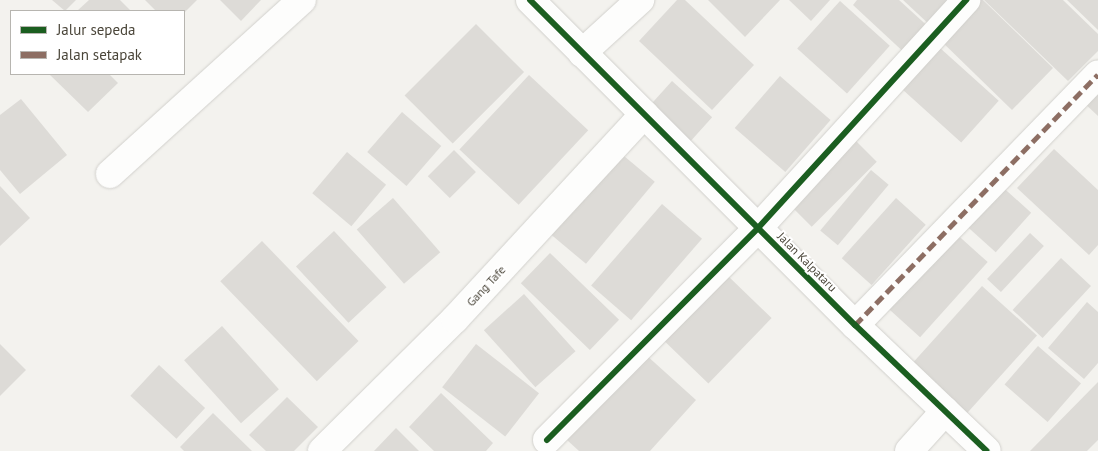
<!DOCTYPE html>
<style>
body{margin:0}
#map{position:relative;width:1098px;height:451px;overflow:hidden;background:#f3f2ee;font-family:"PT Sans",sans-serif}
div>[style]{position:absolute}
.building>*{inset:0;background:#dddbd7;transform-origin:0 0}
.roads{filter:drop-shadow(0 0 1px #d1d0cc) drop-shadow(0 0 1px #d1d0cc)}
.minor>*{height:28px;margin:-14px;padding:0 14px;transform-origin:14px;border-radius:14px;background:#fdfdfc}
.quiet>*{height:5px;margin-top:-2.5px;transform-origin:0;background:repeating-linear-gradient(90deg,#8d6e63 0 10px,transparent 0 15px)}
.cycleway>*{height:6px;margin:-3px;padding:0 3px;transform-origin:3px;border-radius:3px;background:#1b5e20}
span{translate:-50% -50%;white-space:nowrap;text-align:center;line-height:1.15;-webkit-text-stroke:4px #fff;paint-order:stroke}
.street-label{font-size:12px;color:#4a4539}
.legend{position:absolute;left:10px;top:10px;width:175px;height:65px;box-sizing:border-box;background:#fff;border:1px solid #b7b5b0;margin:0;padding:6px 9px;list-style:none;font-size:15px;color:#4a4539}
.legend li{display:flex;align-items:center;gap:10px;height:25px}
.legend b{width:25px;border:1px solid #b7b5b0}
</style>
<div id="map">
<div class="building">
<div style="clip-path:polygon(52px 0,76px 0,65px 11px)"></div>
<div style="clip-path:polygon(89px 0,120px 0,131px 11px,77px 11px)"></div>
<div style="clip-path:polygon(145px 0,197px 0,184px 13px,156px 11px)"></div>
<div style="clip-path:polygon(220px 0,261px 0,241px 21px)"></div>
<div style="clip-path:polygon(677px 0,685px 0,754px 65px,712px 110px,639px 41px)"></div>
<div style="clip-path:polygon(708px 0,780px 0,745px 37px)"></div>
<div style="clip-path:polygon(789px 0,830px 0,811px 21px)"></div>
<div style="clip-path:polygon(857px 0,899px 0,933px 31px,909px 57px,853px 5px)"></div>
<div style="clip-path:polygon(903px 0,957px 0,932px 27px)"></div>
<div style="clip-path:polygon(973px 0,983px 0,1053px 68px,1012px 110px,937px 37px)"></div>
<div style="clip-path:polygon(984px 0,1063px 0,1098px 34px,1098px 51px,1068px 81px)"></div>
<div style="clip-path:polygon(1067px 0,1098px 0,1098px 30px)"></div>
<div style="left:840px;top:1px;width:67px;height:64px;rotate:42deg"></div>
<div style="left:476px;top:24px;width:68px;height:101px;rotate:45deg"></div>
<div style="left:940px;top:48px;width:79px;height:56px;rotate:42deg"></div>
<div style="clip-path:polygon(49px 74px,109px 74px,118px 83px,88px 112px)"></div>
<div style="left:529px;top:75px;width:81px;height:102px;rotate:43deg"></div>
<div style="left:780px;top:76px;width:67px;height:69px;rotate:41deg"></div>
<div style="left:672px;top:81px;width:54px;height:34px;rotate:42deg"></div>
<div style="clip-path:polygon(1098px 85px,1098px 116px,1082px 101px)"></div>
<div style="clip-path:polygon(21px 99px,67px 155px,20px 194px,0 170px,0 115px)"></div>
<div style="left:402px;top:112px;width:52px;height:53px;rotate:41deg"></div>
<div style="left:852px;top:137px;width:35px;height:92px;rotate:45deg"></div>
<div style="clip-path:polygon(1054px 149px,1098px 190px,1098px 245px,1089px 255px,1017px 188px)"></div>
<div style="left:454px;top:150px;width:31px;height:37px;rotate:45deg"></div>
<div style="left:618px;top:151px;width:48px;height:107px;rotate:40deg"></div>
<div style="left:347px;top:152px;width:51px;height:54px;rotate:40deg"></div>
<div style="left:871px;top:170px;width:23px;height:79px;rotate:40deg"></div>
<div style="left:997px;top:182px;width:46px;height:53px;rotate:42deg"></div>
<div style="clip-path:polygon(0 186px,30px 218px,0 246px)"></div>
<div style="left:393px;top:198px;width:72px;height:48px;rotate:49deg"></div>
<div style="left:896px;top:198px;width:40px;height:81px;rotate:42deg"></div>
<div style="left:662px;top:204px;width:53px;height:108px;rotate:41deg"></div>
<div style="left:952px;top:230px;width:48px;height:101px;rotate:42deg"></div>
<div style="left:334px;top:231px;width:77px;height:52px;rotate:47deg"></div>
<div style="left:1030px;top:233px;width:19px;height:63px;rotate:43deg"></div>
<div style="left:262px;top:241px;width:139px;height:58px;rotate:46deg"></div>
<div style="left:550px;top:253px;width:96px;height:42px;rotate:44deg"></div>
<div style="left:1061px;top:258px;width:41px;height:71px;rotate:43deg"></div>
<div style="left:727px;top:275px;width:62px;height:91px;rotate:44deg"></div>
<div style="left:982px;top:286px;width:74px;height:108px;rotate:42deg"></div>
<div style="left:524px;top:294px;width:77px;height:54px;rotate:48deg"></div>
<div style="clip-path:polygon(1087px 302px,1098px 312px,1098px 363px,1084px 379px,1048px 348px)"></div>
<div style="left:222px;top:326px;width:85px;height:51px;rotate:48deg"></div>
<div style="clip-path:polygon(0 344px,26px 370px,0 396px)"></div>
<div style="left:476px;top:344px;width:80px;height:55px;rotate:38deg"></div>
<div style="left:1038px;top:346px;width:57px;height:51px;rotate:41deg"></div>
<div style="clip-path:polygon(645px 354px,696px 400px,650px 451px,579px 451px,567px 440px)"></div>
<div style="left:159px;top:365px;width:63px;height:42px;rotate:43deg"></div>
<div style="clip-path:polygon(1098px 382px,1098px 440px,1087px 451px,1030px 451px)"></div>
<div style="clip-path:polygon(441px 393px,493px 443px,486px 451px,434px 451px,409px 427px)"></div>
<div style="clip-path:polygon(287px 397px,318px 427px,294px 451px,266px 451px,249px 435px)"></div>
<div style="clip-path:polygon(213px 413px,252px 451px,184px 451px,180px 447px)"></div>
<div style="clip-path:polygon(396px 428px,419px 451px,374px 451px)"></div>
</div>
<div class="roads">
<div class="minor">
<div style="left:530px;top:0;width:460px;rotate:45deg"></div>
<div style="left:855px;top:325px;width:182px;rotate:43.7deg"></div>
<div style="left:582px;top:53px;width:79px;rotate:-42.4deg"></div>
<div style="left:110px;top:174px;width:259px;rotate:-42.2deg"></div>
<div style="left:855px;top:325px;width:349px;rotate:-45.9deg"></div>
<div style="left:547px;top:440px;width:299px;rotate:-45.1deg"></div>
<div style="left:758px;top:228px;width:309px;rotate:-47.6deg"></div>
<div style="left:322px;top:451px;width:187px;rotate:-44.8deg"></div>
<div style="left:455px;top:319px;width:279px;rotate:-47.3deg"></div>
<div style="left:909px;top:451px;width:54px;rotate:-48deg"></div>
</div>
</div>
<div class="quiet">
<div style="left:855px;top:325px;width:349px;rotate:-45.9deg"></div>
</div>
<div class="cycleway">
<div style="left:530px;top:0;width:460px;rotate:45deg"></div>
<div style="left:855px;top:325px;width:182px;rotate:43.7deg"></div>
<div style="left:547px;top:440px;width:299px;rotate:-45.1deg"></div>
<div style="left:758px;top:228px;width:309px;rotate:-47.6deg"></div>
</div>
<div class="street-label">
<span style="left:807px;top:262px;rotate:45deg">Jalan Kalpataru</span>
<span style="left:486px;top:286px;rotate:-47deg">Gang Tafe</span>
</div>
<ul class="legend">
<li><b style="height:6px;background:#1b5e20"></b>Jalur sepeda</li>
<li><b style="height:6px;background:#8d6e63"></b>Jalan setapak</li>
</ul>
</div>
